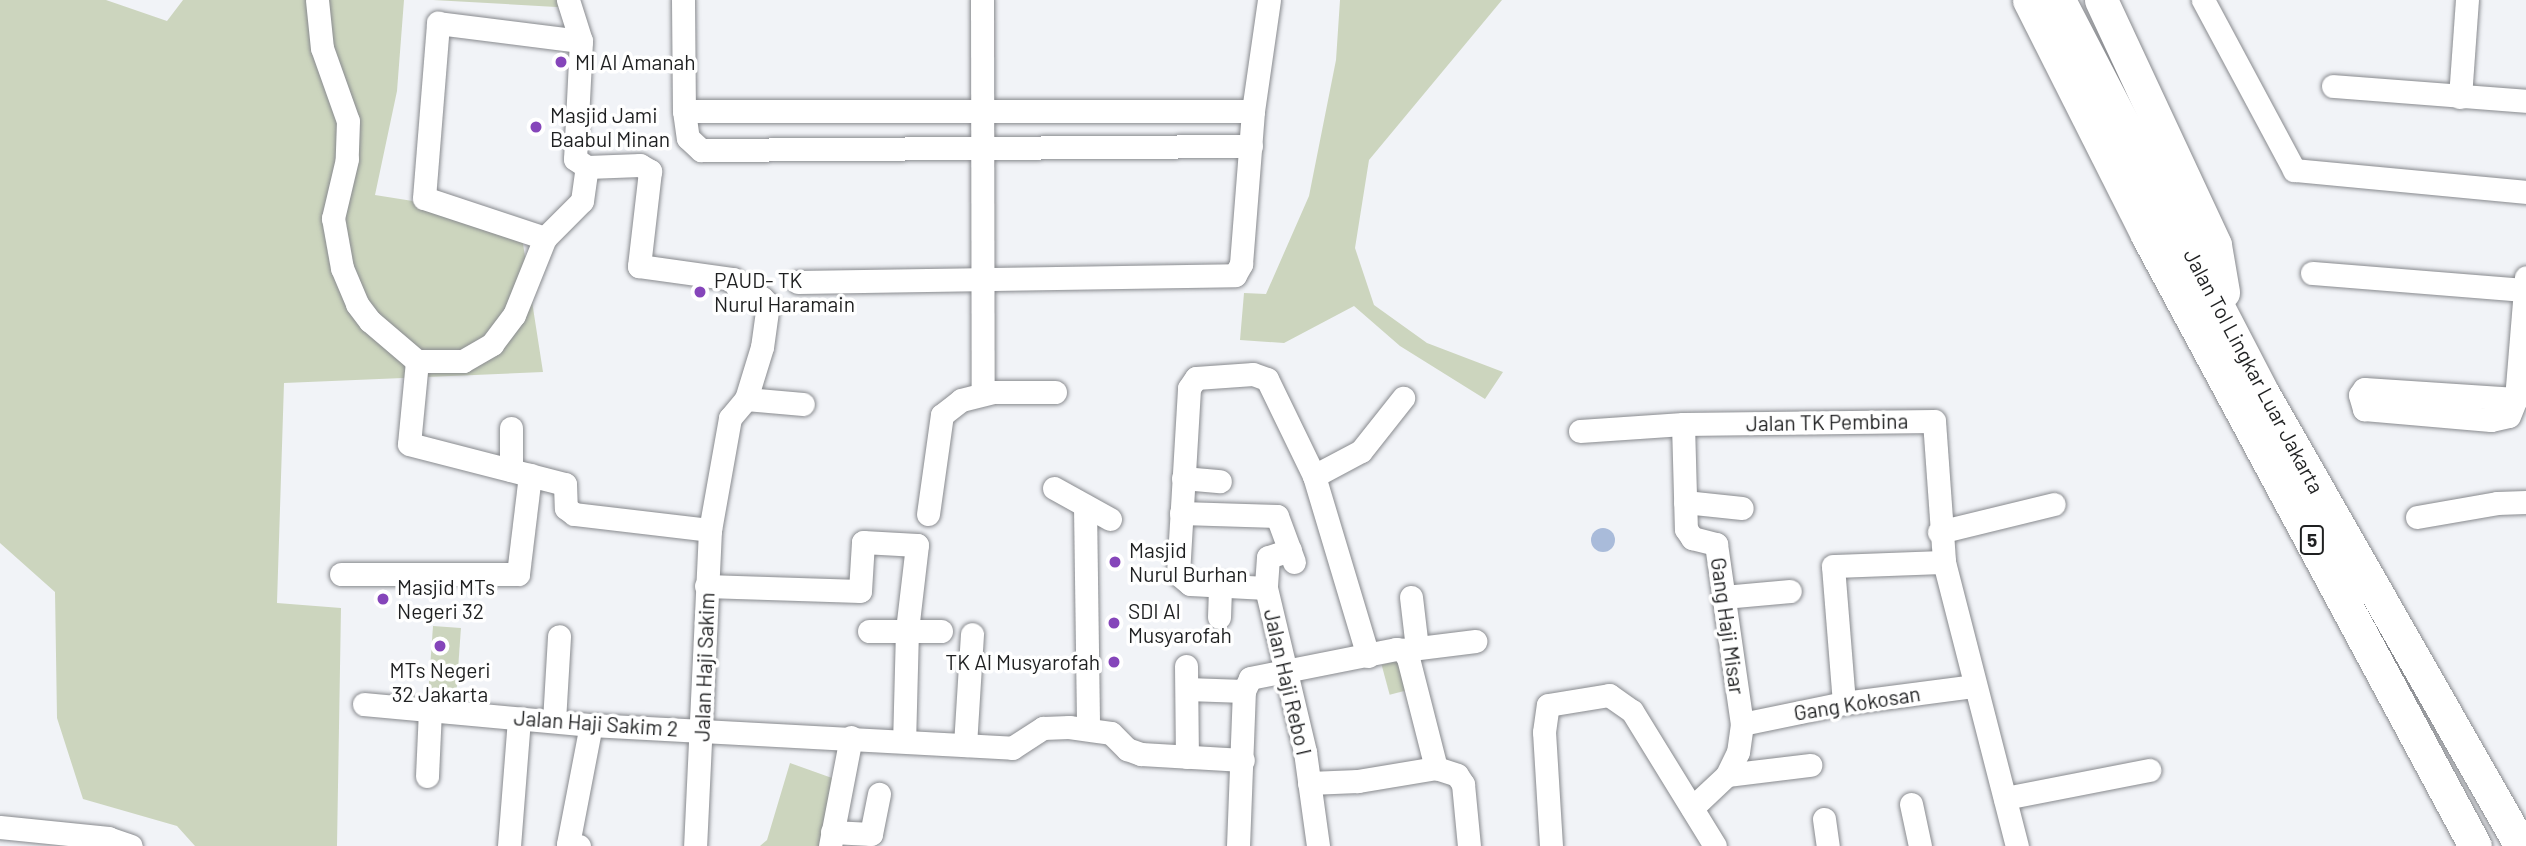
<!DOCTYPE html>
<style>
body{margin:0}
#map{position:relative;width:2526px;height:846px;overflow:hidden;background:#f1f3f7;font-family:Barlow,sans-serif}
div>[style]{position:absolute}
.green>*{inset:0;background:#ccd5be;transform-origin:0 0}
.water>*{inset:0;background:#a9bbda}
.round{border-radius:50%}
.roads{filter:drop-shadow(0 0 2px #888a8e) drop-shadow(0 0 2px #888a8e)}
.minor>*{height:23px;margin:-11.5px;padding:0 11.5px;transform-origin:11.5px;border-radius:11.5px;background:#fff}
.highway>*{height:33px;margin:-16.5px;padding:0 16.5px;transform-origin:16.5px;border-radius:16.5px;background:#fff}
.dots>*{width:19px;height:19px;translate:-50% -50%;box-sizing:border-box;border:4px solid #fff;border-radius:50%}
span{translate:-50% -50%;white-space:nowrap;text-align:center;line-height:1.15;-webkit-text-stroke:7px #fff;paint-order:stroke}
.shield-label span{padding:2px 5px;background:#fff;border:2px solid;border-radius:5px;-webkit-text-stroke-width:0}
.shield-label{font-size:19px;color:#1f2021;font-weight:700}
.poi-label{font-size:21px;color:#1f2021}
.left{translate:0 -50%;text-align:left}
.right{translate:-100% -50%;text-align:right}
.street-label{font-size:21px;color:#1f2021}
</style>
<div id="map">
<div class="green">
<div style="clip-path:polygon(0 0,106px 0,167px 21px,183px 0,404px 0,397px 91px,375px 195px,519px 218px,543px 372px,284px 383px,277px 603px,341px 608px,337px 846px,195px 846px,177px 826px,83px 799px,57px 718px,55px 592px,0 543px)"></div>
<div style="clip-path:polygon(433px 0,574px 0,574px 8px)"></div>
<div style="clip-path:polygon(1340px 0,1502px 0,1369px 160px,1355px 248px,1374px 305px,1427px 343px,1503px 372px,1485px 399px,1400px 346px,1354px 306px,1284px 343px,1240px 340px,1244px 293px,1266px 294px,1309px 196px,1336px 60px)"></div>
<div style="left:433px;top:626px;width:28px;height:63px;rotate:4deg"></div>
<div style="left:1400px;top:660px;width:31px;height:19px;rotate:75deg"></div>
<div style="clip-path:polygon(790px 763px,846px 783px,828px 846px,760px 846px,767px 840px)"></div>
</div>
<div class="water">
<div class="round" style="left:1591px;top:528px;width:24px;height:24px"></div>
</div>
<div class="roads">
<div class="minor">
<div style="left:317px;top:0;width:48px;rotate:84.1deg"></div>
<div style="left:322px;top:48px;width:77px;rotate:70.4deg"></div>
<div style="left:348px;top:121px;width:38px;rotate:92deg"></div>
<div style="left:347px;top:159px;width:61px;rotate:103.3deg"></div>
<div style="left:333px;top:218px;width:51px;rotate:79.8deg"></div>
<div style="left:342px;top:268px;width:39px;rotate:67deg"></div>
<div style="left:357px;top:304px;width:21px;rotate:53deg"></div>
<div style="left:370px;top:321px;width:62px;rotate:40.4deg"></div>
<div style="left:417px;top:361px;width:46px"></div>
<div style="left:463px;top:361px;width:34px;rotate:-30deg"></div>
<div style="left:492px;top:344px;width:36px;rotate:-53deg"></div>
<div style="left:514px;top:315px;width:83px;rotate:-68.1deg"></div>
<div style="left:545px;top:238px;width:52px;rotate:-45deg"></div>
<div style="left:582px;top:201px;width:34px;rotate:-82deg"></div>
<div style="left:568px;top:0;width:43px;rotate:72.4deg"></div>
<div style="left:581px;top:41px;width:118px;rotate:92.9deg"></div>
<div style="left:575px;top:159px;width:14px;rotate:34deg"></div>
<div style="left:587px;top:167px;width:53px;rotate:-2.2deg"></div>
<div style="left:640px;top:165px;width:12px;rotate:31deg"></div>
<div style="left:650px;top:171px;width:96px;rotate:96.6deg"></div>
<div style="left:639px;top:266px;width:95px;rotate:7.9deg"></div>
<div style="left:733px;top:279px;width:18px;rotate:63deg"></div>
<div style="left:741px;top:295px;width:21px;rotate:8deg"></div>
<div style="left:762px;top:298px;width:8px;rotate:45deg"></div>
<div style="left:768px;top:304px;width:43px;rotate:97.9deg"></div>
<div style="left:762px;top:347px;width:54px;rotate:107.1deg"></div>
<div style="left:746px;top:399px;width:25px;rotate:130deg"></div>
<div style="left:730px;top:418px;width:114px;rotate:100.1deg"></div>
<div style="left:710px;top:530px;width:316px;rotate:92.7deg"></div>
<div style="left:683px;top:0;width:111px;rotate:89.5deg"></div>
<div style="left:684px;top:111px;width:27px;rotate:82deg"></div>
<div style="left:688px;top:138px;width:18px;rotate:43deg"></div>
<div style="left:701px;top:150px;width:550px;rotate:-0.42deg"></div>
<div style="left:982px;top:0;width:394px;rotate:89.9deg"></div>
<div style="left:2203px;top:0;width:193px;rotate:61.8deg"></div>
<div style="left:2294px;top:170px;width:233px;rotate:5.4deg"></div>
<div style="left:2333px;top:86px;width:194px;rotate:4.4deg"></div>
<div style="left:2460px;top:97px;width:97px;rotate:-85.9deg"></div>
<div style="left:684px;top:111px;width:569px"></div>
<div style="left:545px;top:238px;width:127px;rotate:-161.7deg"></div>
<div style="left:424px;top:198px;width:176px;rotate:-85.4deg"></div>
<div style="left:438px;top:23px;width:144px;rotate:7.2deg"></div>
<div style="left:2312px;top:273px;width:214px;rotate:4.6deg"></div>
<div style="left:798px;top:282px;width:437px;rotate:-0.9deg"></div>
<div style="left:1235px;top:275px;width:13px;rotate:-61deg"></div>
<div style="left:1241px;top:264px;width:153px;rotate:-85.5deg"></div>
<div style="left:1253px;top:111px;width:112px;rotate:-81.8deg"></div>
<div style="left:417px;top:361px;width:83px;rotate:95.5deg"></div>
<div style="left:409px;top:444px;width:161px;rotate:14.4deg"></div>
<div style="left:565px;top:484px;width:24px;rotate:88deg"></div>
<div style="left:566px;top:508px;width:10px;rotate:37deg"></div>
<div style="left:574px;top:514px;width:137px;rotate:6.7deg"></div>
<div style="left:746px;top:399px;width:57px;rotate:5deg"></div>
<div style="left:2516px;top:399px;width:152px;rotate:-176.2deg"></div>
<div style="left:2364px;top:389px;width:7px;rotate:124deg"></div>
<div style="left:2360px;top:395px;width:15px;rotate:74deg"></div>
<div style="left:2364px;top:409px;width:127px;rotate:5deg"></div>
<div style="left:2491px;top:420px;width:18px;rotate:-13deg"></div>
<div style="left:2509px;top:416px;width:18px;rotate:-68deg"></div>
<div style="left:2516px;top:399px;width:122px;rotate:-85.3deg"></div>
<div style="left:1683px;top:424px;width:105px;rotate:88.4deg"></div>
<div style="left:1686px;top:529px;width:11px;rotate:56deg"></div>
<div style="left:1692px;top:538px;width:25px;rotate:14deg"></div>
<div style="left:1716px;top:544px;width:182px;rotate:81.8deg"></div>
<div style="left:1742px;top:724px;width:28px;rotate:98deg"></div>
<div style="left:1738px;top:752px;width:25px;rotate:116deg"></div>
<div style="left:1727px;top:775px;width:48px;rotate:136.7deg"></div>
<div style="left:1580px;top:431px;width:103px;rotate:-3.9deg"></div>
<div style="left:1683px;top:424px;width:251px;rotate:-0.7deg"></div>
<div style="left:1934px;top:421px;width:141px;rotate:85.9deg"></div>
<div style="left:1944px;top:562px;width:293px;rotate:75.6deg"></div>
<div style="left:511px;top:470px;width:42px;rotate:-90deg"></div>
<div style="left:1314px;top:476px;width:53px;rotate:-28deg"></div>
<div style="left:1361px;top:451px;width:68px;rotate:-51.6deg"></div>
<div style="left:1183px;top:478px;width:37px;rotate:5deg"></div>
<div style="left:1054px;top:488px;width:64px;rotate:29deg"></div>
<div style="left:1685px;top:502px;width:57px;rotate:6deg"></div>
<div style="left:1085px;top:506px;width:223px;rotate:89.2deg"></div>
<div style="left:1181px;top:513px;width:96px;rotate:1.8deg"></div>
<div style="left:1277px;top:516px;width:49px;rotate:69.7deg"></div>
<div style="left:928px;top:514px;width:100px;rotate:-82deg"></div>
<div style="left:942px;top:415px;width:24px;rotate:-38deg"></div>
<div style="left:961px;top:400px;width:32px;rotate:-14deg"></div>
<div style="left:992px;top:392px;width:63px"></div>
<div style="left:2417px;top:517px;width:81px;rotate:-9.9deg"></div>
<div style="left:2497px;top:503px;width:29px;rotate:-2deg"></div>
<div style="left:1939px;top:532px;width:118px;rotate:-13.7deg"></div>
<div style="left:1290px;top:550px;width:23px;rotate:162deg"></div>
<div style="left:1268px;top:557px;width:31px;rotate:94deg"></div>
<div style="left:1266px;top:588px;width:169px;rotate:76.6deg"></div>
<div style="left:1305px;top:752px;width:95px;rotate:82.1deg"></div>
<div style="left:341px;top:574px;width:177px"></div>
<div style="left:518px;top:574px;width:100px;rotate:-83.1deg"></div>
<div style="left:706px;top:586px;width:154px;rotate:1.9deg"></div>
<div style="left:860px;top:591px;width:49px;rotate:-86.5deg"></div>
<div style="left:863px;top:542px;width:54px;rotate:3.2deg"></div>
<div style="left:917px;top:545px;width:86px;rotate:96.7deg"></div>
<div style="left:907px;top:630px;width:111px;rotate:91.5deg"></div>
<div style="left:1266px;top:588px;width:76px;rotate:-177deg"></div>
<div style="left:1190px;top:584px;width:16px;rotate:-140deg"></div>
<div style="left:1178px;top:574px;width:186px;rotate:-86.6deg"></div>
<div style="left:1189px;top:388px;width:12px;rotate:-55deg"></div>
<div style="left:1196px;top:378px;width:57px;rotate:-4deg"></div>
<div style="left:1253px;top:374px;width:15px;rotate:20deg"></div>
<div style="left:1267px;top:379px;width:108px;rotate:64.1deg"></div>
<div style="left:1314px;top:476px;width:188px;rotate:73.3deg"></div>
<div style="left:1411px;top:597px;width:51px;rotate:83.3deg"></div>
<div style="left:1724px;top:597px;width:66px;rotate:-5.2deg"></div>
<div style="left:1219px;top:617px;width:33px;rotate:-88deg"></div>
<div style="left:869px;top:631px;width:72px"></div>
<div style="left:1403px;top:650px;width:73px;rotate:-7.1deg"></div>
<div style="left:1186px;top:666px;width:91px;rotate:89.4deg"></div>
<div style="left:1187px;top:689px;width:57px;rotate:2deg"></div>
<div style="left:1844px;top:703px;width:137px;rotate:-94.6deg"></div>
<div style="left:1833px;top:566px;width:111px;rotate:-2.1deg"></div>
<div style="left:364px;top:704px;width:228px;rotate:5.3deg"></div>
<div style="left:591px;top:725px;width:422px;rotate:3.1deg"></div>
<div style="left:1012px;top:748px;width:37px;rotate:-33deg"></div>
<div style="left:1043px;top:728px;width:26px;rotate:-2deg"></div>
<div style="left:1069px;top:727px;width:42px;rotate:8.1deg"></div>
<div style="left:1111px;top:733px;width:23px;rotate:45deg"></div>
<div style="left:1127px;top:749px;width:15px;rotate:20deg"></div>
<div style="left:1141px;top:754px;width:102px;rotate:3.4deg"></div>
<div style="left:554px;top:721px;width:85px;rotate:-86.6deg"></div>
<div style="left:1742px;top:724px;width:104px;rotate:-11.6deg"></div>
<div style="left:1844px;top:703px;width:130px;rotate:-7.5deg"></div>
<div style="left:965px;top:745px;width:111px;rotate:-86.4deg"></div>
<div style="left:1727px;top:775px;width:84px;rotate:-6.9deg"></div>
<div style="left:427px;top:776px;width:66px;rotate:-87.4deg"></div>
<div style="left:1309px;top:783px;width:49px;rotate:-2.3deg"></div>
<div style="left:1358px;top:781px;width:79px;rotate:-9.5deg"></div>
<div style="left:2005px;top:798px;width:147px;rotate:-11deg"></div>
<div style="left:1911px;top:804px;width:43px;rotate:77.9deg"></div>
<div style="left:1824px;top:819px;width:27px;rotate:82deg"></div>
<div style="left:0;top:827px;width:109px;rotate:5.8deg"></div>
<div style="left:108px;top:838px;width:24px;rotate:19deg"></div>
<div style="left:832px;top:832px;width:39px;rotate:3deg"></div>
<div style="left:871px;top:834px;width:41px;rotate:-78.7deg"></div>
<div style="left:509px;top:846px;width:128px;rotate:-85.5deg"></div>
<div style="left:579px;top:846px;width:11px;rotate:-170deg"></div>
<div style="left:568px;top:844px;width:121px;rotate:-79.1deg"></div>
<div style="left:830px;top:846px;width:111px;rotate:-79.1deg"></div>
<div style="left:1238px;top:846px;width:155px;rotate:-87.8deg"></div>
<div style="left:1244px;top:691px;width:14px;rotate:-65deg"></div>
<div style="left:1250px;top:678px;width:149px;rotate:-11.2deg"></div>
<div style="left:1396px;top:649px;width:7px;rotate:8deg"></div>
<div style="left:1403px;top:650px;width:9px;rotate:58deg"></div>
<div style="left:1408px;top:658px;width:114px;rotate:75.7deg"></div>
<div style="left:1436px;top:768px;width:22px;rotate:18deg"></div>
<div style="left:1457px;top:775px;width:11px;rotate:56deg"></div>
<div style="left:1463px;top:784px;width:62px;rotate:84.5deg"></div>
<div style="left:1551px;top:846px;width:114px;rotate:-93.5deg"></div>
<div style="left:1544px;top:732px;width:27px;rotate:-82deg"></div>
<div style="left:1548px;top:705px;width:62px;rotate:-9.3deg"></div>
<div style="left:1609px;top:695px;width:28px;rotate:35deg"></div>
<div style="left:1632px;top:711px;width:158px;rotate:58.4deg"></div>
</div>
<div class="highway">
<div style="left:2029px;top:0;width:263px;rotate:63.3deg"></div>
<div style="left:2147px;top:235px;width:693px;rotate:61.77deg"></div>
<div style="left:2059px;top:0;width:439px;rotate:62.6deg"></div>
<div style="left:2261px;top:390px;width:525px;rotate:60.31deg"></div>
<div style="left:2101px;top:0;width:270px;rotate:65deg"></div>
<div style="left:2215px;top:245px;width:48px;rotate:80.3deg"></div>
</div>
</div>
<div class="dots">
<div style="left:561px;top:62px;background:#8545ba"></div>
<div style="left:536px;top:127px;background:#8545ba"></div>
<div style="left:700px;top:292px;background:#8545ba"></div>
<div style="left:1115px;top:562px;background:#8545ba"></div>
<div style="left:383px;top:599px;background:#8545ba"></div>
<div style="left:1114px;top:623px;background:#8545ba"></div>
<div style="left:440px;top:646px;background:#8545ba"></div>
<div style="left:1114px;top:662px;background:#8545ba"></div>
</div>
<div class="shield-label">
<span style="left:2312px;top:540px">5</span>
</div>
<div class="poi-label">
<span class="left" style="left:575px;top:62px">MI Al Amanah</span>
<span class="left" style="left:550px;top:127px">Masjid Jami<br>Baabul Minan</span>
<span class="left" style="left:714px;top:292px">PAUD- TK<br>Nurul Haramain</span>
<span class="left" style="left:1129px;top:562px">Masjid<br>Nurul Burhan</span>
<span class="left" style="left:397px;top:599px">Masjid MTs<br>Negeri 32</span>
<span class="left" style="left:1128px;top:623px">SDI Al<br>Musyarofah</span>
<span class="right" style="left:1100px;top:662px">TK Al Musyarofah</span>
<span style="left:440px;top:682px">MTs Negeri<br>32 Jakarta</span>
</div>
<div class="street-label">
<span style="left:2254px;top:371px;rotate:62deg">Jalan Tol Lingkar Luar Jakarta</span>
<span style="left:1827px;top:422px;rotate:-1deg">Jalan TK Pembina</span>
<span style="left:1728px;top:626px;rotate:82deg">Gang Haji Misar</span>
<span style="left:704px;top:667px;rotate:-88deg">Jalan Haji Sakim</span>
<span style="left:1288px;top:682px;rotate:77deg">Jalan Haji Rebo I</span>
<span style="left:1857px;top:703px;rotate:-9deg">Gang Kokosan</span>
<span style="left:596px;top:723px;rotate:4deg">Jalan Haji Sakim 2</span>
</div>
</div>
